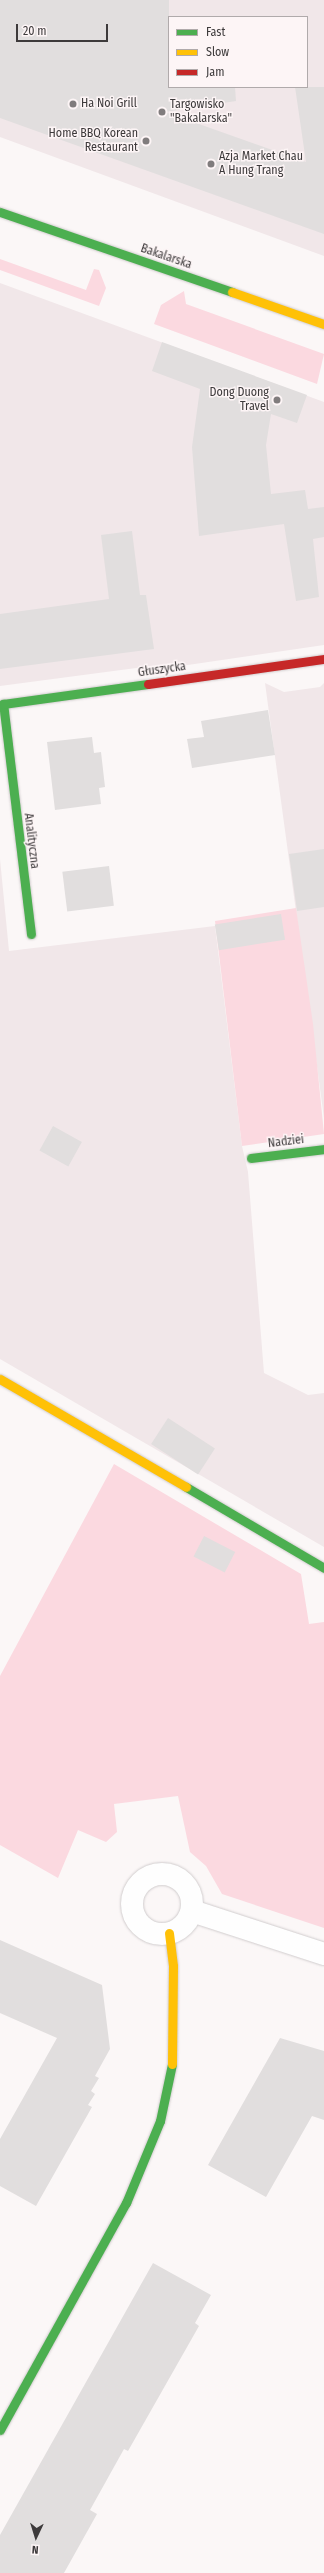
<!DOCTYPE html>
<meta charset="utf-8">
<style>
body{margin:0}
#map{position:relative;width:324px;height:2573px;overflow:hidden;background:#fbf7f7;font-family:"Fira Sans Condensed",sans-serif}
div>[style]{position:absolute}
.built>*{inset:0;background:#f1e7e9}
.green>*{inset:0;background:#fbd9e0}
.building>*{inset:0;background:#e1dede;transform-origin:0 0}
.roads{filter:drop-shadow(0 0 1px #d1cdce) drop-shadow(0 0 1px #d1cdce)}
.street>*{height:22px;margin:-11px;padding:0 11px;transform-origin:11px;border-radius:11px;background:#fefefe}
.street>.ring{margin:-11px;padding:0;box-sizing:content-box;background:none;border:22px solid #fefefe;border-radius:50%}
.fast>*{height:9px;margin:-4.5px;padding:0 4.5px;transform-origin:4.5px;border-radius:4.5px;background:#4caf50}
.slow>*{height:9px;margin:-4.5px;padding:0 4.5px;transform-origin:4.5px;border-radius:4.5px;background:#ffc107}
.jam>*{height:9px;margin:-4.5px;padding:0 4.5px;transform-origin:4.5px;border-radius:4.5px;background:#c62828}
.dots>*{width:11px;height:11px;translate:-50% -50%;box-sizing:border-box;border:2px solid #fdf5f6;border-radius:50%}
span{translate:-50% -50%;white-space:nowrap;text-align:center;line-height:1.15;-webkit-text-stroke:3px #fdf5f6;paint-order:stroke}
.poi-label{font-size:12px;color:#3d3a3b}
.left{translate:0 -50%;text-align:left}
.right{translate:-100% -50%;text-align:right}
.street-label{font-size:12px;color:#3d3a3b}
.legend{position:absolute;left:168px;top:16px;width:140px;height:72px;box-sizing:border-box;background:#fdf5f6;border:1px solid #b0aaab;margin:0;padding:5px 7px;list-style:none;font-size:12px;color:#3d3a3b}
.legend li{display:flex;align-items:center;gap:8px;height:20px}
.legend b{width:20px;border:1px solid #b0aaab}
.north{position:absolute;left:16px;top:2517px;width:40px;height:40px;-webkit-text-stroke:3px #fdf5f6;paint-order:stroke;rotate:184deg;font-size:11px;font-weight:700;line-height:16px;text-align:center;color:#3d3a3b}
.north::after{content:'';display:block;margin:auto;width:14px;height:18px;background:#3d3a3b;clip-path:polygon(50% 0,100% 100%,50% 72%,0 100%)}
.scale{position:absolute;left:16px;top:24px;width:92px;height:18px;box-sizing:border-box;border:2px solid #3d3a3b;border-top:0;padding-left:5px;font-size:12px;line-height:14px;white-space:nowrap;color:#3d3a3b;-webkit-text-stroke:3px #fdf5f6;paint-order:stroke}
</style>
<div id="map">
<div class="built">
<div style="clip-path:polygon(evenodd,0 0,324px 0,324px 256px,0 137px,0 0,169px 17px,307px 17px,307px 87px,169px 87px,169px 17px)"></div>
<div style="clip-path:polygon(0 283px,324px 402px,324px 645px,181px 666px,174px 663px,0 686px)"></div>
<div style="clip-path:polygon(265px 683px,284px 692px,320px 687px,324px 683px,324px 1118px)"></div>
<div style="clip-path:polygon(0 859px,9px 951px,215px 926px,242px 1146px,248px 1172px,264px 1373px,308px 1395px,324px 1393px,324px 1547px,0 1359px)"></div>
</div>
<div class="green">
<div style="clip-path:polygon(0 259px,86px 290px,94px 269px,99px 270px,106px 288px,99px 306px,0 270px)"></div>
<div style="clip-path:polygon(184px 291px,186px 304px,324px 354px,317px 384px,154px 324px,161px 305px)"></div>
<div style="clip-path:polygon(296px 908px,313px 1024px,324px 1134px,242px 1146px,215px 921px)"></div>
<div style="clip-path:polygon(114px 1464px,301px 1574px,309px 1624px,324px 1622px,324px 1928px,222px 1894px,206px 1866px,190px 1852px,178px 1796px,114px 1804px,117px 1832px,106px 1842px,78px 1830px,58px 1878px,0 1845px,0 1676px)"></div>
</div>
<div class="building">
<div style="clip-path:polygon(0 0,169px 0,169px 87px,235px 87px,236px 101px,165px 112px,306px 162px,295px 87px,324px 87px,324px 234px,0 118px)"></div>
<div style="clip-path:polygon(162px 342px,307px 395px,297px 423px,271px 414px,266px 445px,271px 494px,305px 490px,308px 509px,324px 507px,324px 537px,313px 539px,319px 597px,296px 601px,284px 524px,199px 536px,192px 447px,200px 389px,152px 371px)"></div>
<div style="clip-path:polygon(132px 531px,140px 595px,146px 595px,154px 649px,0 669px,0 614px,109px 599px,101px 535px)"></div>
<div style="clip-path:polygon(268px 710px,275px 755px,192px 768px,187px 739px,204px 737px,201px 721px)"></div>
<div style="clip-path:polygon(92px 737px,94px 753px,101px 752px,105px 787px,99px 788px,101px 804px,55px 810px,47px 742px)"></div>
<div style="clip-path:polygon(324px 849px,324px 907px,297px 911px,289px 854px)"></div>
<div style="left:109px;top:866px;width:40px;height:47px;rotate:83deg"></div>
<div style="left:281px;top:914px;width:26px;height:67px;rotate:81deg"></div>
<div style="left:53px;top:1126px;width:33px;height:28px;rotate:29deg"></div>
<div style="left:168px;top:1418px;width:56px;height:31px;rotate:33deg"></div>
<div style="left:204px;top:1536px;width:35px;height:23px;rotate:27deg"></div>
<div style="clip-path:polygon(0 1940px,102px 1985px,110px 2049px,95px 2076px,99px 2078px,91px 2091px,95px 2094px,88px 2105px,92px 2107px,36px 2206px,0 2186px,0 2139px,57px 2038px,0 2013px)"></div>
<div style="clip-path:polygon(280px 2038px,324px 2051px,324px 2120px,312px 2116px,266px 2197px,208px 2165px)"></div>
<div style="clip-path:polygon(153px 2263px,211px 2295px,195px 2323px,199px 2326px,128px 2451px,124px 2449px,90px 2510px,97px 2514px,64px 2573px,0 2573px,0 2535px)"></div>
</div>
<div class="roads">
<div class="street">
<div class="ring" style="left:132px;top:1874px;width:38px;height:38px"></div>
<div style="left:192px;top:1911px;width:139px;rotate:18deg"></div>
</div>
<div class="fast">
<div style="left:0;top:212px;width:245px;rotate:19deg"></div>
<div style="left:31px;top:934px;width:232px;rotate:-96.9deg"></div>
<div style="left:3px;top:704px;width:146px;rotate:-7.9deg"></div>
<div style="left:251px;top:1158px;width:74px;rotate:-7deg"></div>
<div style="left:186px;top:1487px;width:160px;rotate:30.4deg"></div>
<div style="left:0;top:2430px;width:260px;rotate:-61deg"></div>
<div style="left:126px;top:2203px;width:89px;rotate:-67.5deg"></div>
<div style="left:160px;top:2121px;width:58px;rotate:-78.1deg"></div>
</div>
<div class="slow">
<div style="left:232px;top:292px;width:97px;rotate:19.2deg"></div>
<div style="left:0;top:1379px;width:215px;rotate:30.1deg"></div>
<div style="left:169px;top:1933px;width:33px;rotate:83deg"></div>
<div style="left:173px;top:1966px;width:98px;rotate:90.6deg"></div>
</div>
<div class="jam">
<div style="left:148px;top:684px;width:178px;rotate:-8.1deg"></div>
</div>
</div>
<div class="dots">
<div style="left:73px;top:104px;background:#807c7d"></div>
<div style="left:162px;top:112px;background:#807c7d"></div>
<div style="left:146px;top:141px;background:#807c7d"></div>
<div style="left:211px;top:164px;background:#807c7d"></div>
<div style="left:277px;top:400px;background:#807c7d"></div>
</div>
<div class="poi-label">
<span class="left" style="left:81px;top:104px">Ha Noi Grill</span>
<span class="left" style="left:170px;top:112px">Targowisko<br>"Bakalarska"</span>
<span class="right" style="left:138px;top:141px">Home BBQ Korean<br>Restaurant</span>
<span class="left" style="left:219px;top:164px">Azja Market Chau<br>A Hung Trang</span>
<span class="right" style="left:269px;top:400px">Dong Duong<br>Travel</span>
</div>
<div class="street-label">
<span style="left:166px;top:257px;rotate:19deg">Bakalarska</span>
<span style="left:162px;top:670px;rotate:-8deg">Głuszycka</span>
<span style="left:31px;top:841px;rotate:83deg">Analityczna</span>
<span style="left:286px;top:1142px;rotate:-7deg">Nadziei</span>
</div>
<ul class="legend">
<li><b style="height:5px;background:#4caf50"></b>Fast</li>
<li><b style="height:5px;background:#ffc107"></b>Slow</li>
<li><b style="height:5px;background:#c62828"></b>Jam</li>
</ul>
<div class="north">N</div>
<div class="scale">20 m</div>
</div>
